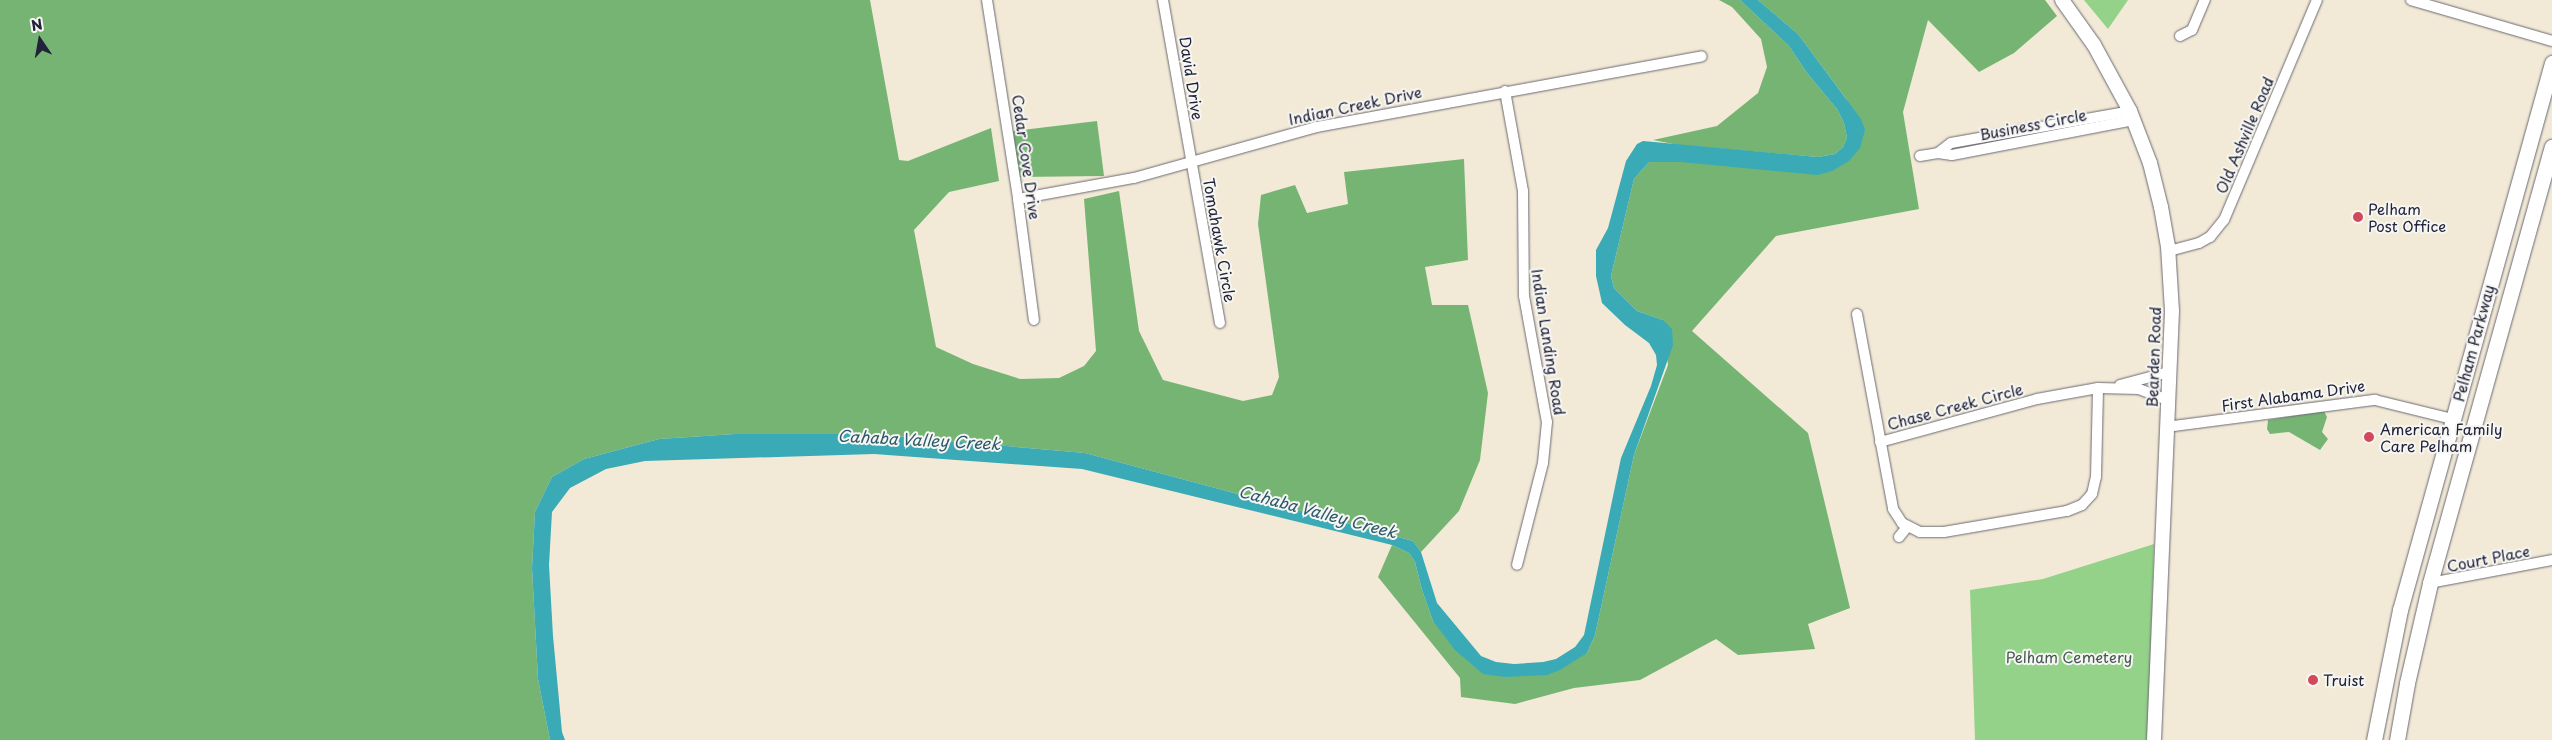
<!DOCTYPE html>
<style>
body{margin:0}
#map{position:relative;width:2552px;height:740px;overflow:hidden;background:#f2ead7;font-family:"Playpen Sans",sans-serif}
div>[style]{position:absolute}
.green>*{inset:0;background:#93d288}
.forest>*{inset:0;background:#76b474}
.water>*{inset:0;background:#39aab6}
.roads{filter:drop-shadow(0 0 1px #6b6872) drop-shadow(0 0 1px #6b6872)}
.street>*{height:10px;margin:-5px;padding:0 5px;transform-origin:5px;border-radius:5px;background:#fff}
.secondary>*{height:14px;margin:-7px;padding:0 7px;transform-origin:7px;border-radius:7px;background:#fff}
.primary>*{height:15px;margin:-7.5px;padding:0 7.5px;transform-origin:7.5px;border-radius:7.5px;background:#fff}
.dots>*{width:14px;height:14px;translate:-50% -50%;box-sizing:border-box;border:2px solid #f6f6f2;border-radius:50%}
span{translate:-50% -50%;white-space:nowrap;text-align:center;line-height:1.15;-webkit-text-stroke:4px #f6f6f2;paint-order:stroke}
.street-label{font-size:15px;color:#22223b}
.poi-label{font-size:15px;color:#22223b}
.left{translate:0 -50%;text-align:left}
.park-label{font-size:15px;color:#445752}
.water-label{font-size:16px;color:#2b586c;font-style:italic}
.north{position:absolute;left:15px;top:15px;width:50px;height:50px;-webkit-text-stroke:4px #f6f6f2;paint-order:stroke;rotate:348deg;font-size:14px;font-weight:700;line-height:20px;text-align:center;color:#22223b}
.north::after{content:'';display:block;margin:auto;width:18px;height:22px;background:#22223b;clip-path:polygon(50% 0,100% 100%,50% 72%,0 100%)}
</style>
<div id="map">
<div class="green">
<div style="clip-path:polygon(2084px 0,2128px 0,2108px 29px)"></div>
<div style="clip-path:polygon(2154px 544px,2148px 740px,1975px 740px,1970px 590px,2043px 579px)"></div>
</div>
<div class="forest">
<div style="clip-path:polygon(0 0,870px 0,899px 160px,908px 161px,991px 128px,999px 181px,949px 192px,914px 230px,936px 347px,973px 364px,1020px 379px,1059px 378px,1084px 366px,1096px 351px,1084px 199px,1119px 191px,1139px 331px,1163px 380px,1243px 401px,1272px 395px,1279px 377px,1258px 224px,1261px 195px,1295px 185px,1307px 213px,1348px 204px,1344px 172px,1464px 159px,1468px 260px,1425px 267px,1432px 305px,1468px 305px,1488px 393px,1480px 460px,1459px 511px,1421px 552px,1413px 541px,1085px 453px,870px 434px,735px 434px,659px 439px,584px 459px,552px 477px,535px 512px,532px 568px,538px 679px,550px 740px,0 740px)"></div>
<div style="clip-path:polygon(1719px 0,1740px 0,1789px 46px,1807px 73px,1837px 109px,1844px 123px,1847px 138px,1843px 147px,1835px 154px,1818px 157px,1679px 145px,1653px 140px,1717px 126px,1758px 93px,1767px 67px,1761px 39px,1732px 7px)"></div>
<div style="clip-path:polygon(1758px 0,2045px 0,2057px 16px,2014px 53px,1979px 72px,1928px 20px,1903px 112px,1919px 209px,1776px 236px,1692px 331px,1808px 433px,1850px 608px,1808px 624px,1815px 649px,1738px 655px,1716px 639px,1640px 680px,1574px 688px,1515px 704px,1461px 697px,1460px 678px,1378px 577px,1392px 545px,1409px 553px,1415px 562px,1422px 590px,1433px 621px,1504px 677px,1587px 653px,1595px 635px,1634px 455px,1668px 365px,1663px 320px,1637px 311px,1614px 288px,1611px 276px,1634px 179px,1649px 162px,1849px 161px,1847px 100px,1798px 34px)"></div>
<div style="clip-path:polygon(1097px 121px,1104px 176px,1019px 177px,1013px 131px)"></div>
<div style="clip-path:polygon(2324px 411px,2327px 417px,2322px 432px,2328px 439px,2320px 450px,2289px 432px,2270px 434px,2267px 429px,2268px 420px)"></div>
</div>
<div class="water">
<div style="clip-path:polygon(1740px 0,1758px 0,1798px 34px,1861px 119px,1865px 130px,1860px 148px,1849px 161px,1832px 171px,1818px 175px,1681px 162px,1649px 162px,1634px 179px,1611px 276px,1614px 288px,1637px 311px,1663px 320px,1672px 329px,1673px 345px,1634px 455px,1595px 635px,1587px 653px,1560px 670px,1547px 675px,1504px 677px,1483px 674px,1455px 650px,1433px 621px,1422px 590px,1415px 562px,1409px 553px,1392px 545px,1082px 469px,874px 454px,645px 461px,606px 469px,570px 488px,552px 512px,549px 565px,553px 636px,562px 732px,565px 740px,550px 740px,538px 679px,532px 568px,535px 512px,552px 477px,584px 459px,659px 439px,735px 434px,870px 434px,1085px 453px,1413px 541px,1421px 552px,1437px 603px,1481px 656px,1496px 662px,1514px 664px,1543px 662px,1556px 659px,1575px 647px,1584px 635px,1621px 458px,1651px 386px,1657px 365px,1656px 355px,1649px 343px,1625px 325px,1602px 303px,1596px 276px,1596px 250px,1608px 228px,1626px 161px,1637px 144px,1643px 141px,1818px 157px,1835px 154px,1843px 147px,1847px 138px,1844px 123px,1837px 109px,1807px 73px,1789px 46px)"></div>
</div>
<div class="roads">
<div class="street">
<div style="left:987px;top:0;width:201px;rotate:81.1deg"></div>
<div style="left:1018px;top:199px;width:122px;rotate:82.5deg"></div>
<div style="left:1163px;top:0;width:328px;rotate:80deg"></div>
<div style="left:2411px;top:0;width:147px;rotate:16.2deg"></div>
<div style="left:2180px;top:36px;width:13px;rotate:-27deg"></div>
<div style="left:2192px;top:30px;width:33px;rotate:-67deg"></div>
<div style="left:1505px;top:91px;width:102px;rotate:79.8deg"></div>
<div style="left:1523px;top:191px;width:105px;rotate:89.5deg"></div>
<div style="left:1524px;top:296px;width:128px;rotate:79.7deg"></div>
<div style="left:1547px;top:422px;width:41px;rotate:95.6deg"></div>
<div style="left:1543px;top:463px;width:105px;rotate:104.3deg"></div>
<div style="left:1938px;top:153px;width:16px;rotate:-38deg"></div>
<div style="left:1951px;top:143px;width:182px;rotate:-10.1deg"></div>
<div style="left:1920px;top:156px;width:18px;rotate:-9deg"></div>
<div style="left:1938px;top:153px;width:14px;rotate:8deg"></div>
<div style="left:1952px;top:155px;width:185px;rotate:-10.9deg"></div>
<div style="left:1018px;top:199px;width:118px;rotate:-10.3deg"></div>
<div style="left:1134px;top:178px;width:190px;rotate:-15.6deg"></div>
<div style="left:1317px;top:127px;width:391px;rotate:-10.4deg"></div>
<div style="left:2169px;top:251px;width:31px;rotate:-15deg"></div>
<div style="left:2199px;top:243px;width:13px;rotate:-29deg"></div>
<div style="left:2210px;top:237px;width:22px;rotate:-51deg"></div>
<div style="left:2224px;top:220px;width:239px;rotate:-67.1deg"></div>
<div style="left:1857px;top:314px;width:198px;rotate:79.5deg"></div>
<div style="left:1893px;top:509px;width:17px;rotate:57deg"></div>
<div style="left:1902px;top:523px;width:20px;rotate:27deg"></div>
<div style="left:1920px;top:532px;width:24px"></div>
<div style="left:1944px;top:532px;width:125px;rotate:-9.7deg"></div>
<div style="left:2067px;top:511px;width:16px;rotate:-22deg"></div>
<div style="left:2082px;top:505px;width:15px;rotate:-48deg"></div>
<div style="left:2092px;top:494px;width:17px;rotate:-77deg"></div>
<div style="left:2096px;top:477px;width:89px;rotate:-88.7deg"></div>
<div style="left:2120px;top:385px;width:51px;rotate:-14.9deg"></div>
<div style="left:2166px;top:427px;width:211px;rotate:-7.4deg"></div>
<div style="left:2375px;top:400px;width:79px;rotate:13.9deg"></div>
<div style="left:1880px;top:442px;width:163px;rotate:-15.3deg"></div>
<div style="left:2037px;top:399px;width:62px;rotate:-10.2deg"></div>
<div style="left:2098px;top:388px;width:41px;rotate:1.4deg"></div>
<div style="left:2139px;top:389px;width:30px;rotate:21deg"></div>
<div style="left:1899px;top:537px;width:13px;rotate:-51deg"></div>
<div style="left:2430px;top:583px;width:124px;rotate:-10.7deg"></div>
</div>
<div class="secondary">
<div style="left:2062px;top:0;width:55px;rotate:54.6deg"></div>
<div style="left:2094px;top:45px;width:75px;rotate:61.4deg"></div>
<div style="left:2130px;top:111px;width:56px;rotate:69deg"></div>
<div style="left:2150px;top:163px;width:45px;rotate:76deg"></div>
<div style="left:2161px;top:207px;width:40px;rotate:80deg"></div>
<div style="left:2168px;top:246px;width:65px;rotate:86.5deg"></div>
<div style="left:2172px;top:311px;width:429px;rotate:92.4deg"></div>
</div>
<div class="primary">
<div style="left:2374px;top:740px;width:133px;rotate:-78.7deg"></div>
<div style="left:2400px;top:610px;width:568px;rotate:-74.47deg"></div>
<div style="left:2397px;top:740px;width:58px;rotate:-80deg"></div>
<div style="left:2407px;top:683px;width:103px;rotate:-77deg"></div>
<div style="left:2430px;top:583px;width:453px;rotate:-74.4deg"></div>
</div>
</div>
<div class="dots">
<div style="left:2358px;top:217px;background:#d1495b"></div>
<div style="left:2369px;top:437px;background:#d1495b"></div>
<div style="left:2313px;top:680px;background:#d1495b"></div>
</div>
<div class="street-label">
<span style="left:1192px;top:78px;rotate:81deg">David Drive</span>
<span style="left:1355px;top:105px;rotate:-12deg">Indian Creek Drive</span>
<span style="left:2033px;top:124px;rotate:-11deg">Business Circle</span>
<span style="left:2244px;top:135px;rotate:-67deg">Old Ashville Road</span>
<span style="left:1027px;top:157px;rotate:82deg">Cedar Cove Drive</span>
<span style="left:1220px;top:240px;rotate:80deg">Tomahawk Circle</span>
<span style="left:1549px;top:342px;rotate:81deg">Indian Landing Road</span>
<span style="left:2473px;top:343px;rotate:-75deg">Pelham Parkway</span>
<span style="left:2153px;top:357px;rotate:-88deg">Bearden Road</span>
<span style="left:2293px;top:395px;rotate:-8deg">First Alabama Drive</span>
<span style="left:1955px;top:406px;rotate:-15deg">Chase Creek Circle</span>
<span style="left:2488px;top:558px;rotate:-11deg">Court Place</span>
</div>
<div class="poi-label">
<span class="left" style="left:2368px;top:217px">Pelham<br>Post Office</span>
<span class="left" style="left:2380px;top:437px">American Family<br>Care Pelham</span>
<span class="left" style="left:2323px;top:680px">Truist</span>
</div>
<div class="park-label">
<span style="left:2069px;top:657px">Pelham Cemetery</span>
</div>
<div class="water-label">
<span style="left:919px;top:439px;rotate:3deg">Cahaba Valley Creek</span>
<span style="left:1318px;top:511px;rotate:15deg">Cahaba Valley Creek</span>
</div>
<div class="north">N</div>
</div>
